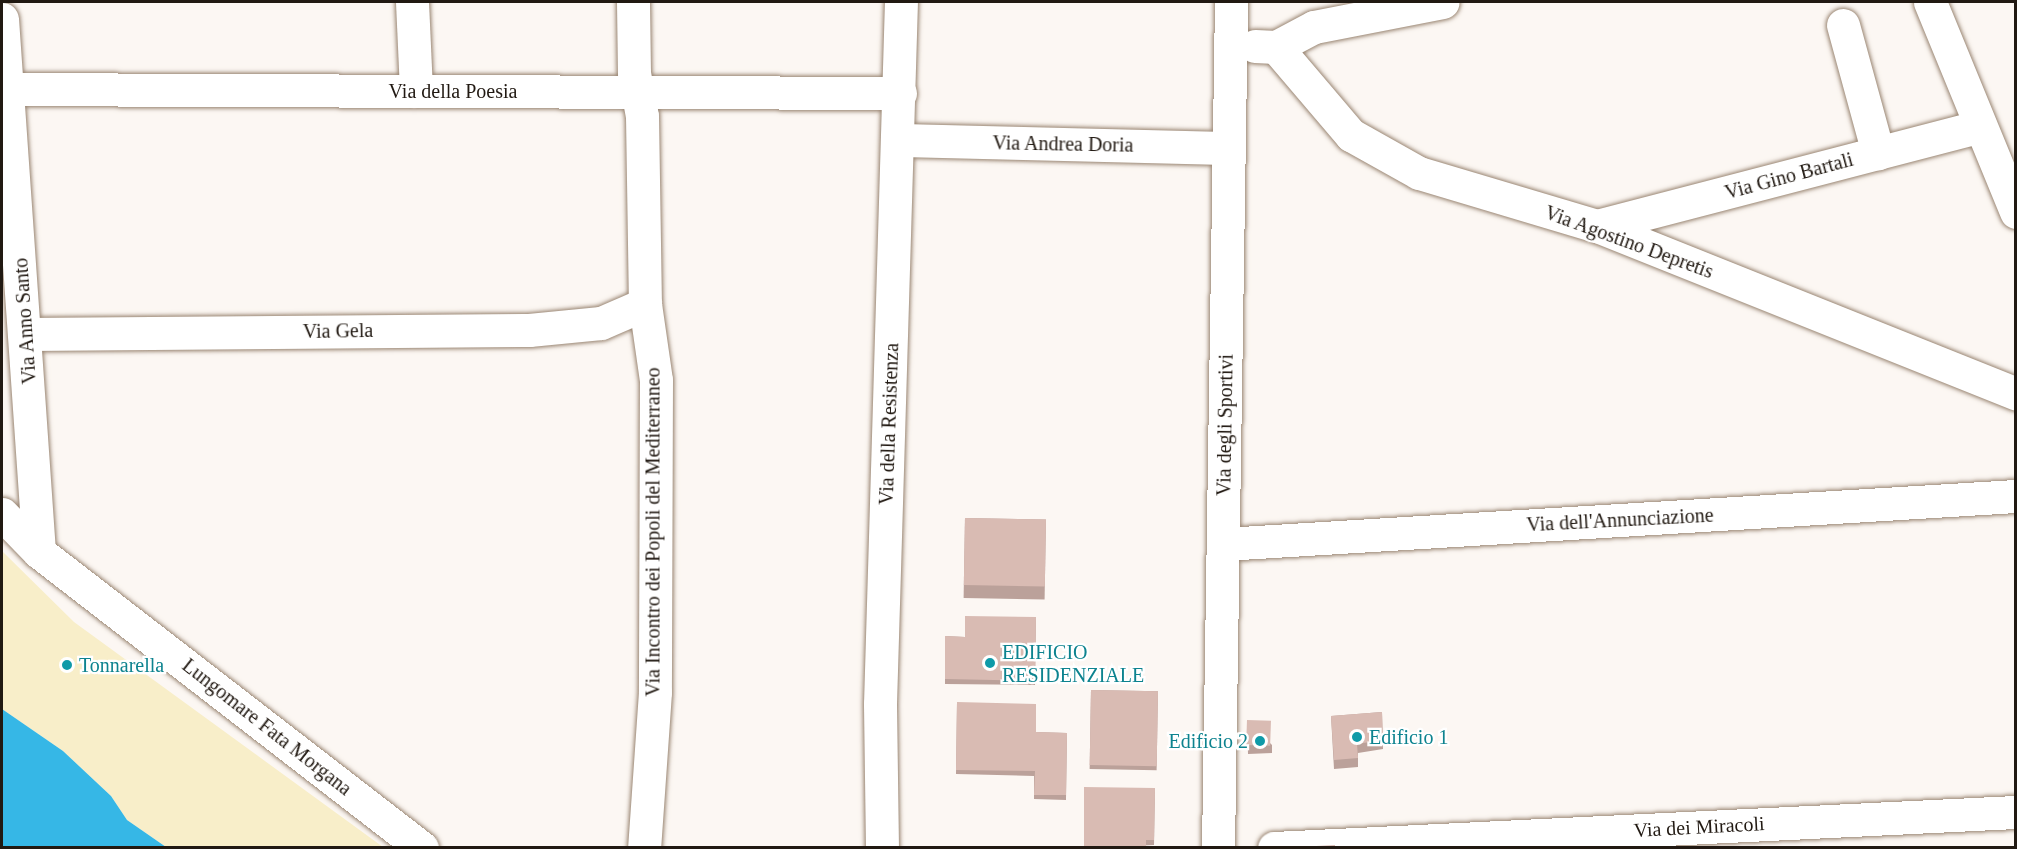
<!DOCTYPE html>
<style>
body{margin:0}
#map{position:relative;width:2017px;height:849px;overflow:hidden;background:#fcf7f3;font-family:"Times New Roman",serif}
div>[style]{position:absolute}
.sand>*{inset:0;background:#f8eec9}
.water>*{inset:0;background:#36b7e6}
.roads{filter:drop-shadow(0 0 2px #9a8673) drop-shadow(0 0 2px #9a8673)}
.minor>*{height:33px;margin:-16.5px;padding:0 16.5px;transform-origin:16.5px;border-radius:16.5px;background:#fff}
.wall>*{inset:0;background:#bba19a;transform-origin:0 0}
.building>*{inset:0;background:#d9bbb3;transform-origin:0 0}
.dots>*{width:16px;height:16px;translate:-50% -50%;box-sizing:border-box;border:3px solid #fff;border-radius:50%}
span{translate:-50% -50%;white-space:nowrap;text-align:center;line-height:1.15;-webkit-text-stroke:4.5px #fff;paint-order:stroke}
.street-label{font-size:20px;color:#211912}
.culture-label{font-size:20px;color:#0d838f}
.left{translate:0 -50%;text-align:left}
.right{translate:-100% -50%;text-align:right}
.frame{position:absolute;inset:0;border:3px solid #211912;pointer-events:none}
</style>
<div id="map">
<div class="sand">
<div style="clip-path:polygon(2px 551px,74px 622px,383px 847px,166px 847px,127px 820px,111px 796px,63px 751px,2px 709px)"></div>
</div>
<div class="water">
<div style="clip-path:polygon(2px 709px,63px 751px,111px 796px,127px 820px,166px 847px,2px 847px)"></div>
</div>
<div class="roads">
<div class="minor">
<div style="left:412px;top:2px;width:89px;rotate:87.4deg"></div>
<div style="left:633px;top:2px;width:71px;rotate:89.2deg"></div>
<div style="left:634px;top:73px;width:44px;rotate:79.5deg"></div>
<div style="left:642px;top:116px;width:188px;rotate:89.1deg"></div>
<div style="left:645px;top:304px;width:77px;rotate:81.8deg"></div>
<div style="left:656px;top:380px;width:312px;rotate:90.2deg"></div>
<div style="left:655px;top:692px;width:156px;rotate:94deg"></div>
<div style="left:1930px;top:2px;width:227px;rotate:67.7deg"></div>
<div style="left:2px;top:19px;width:534px;rotate:86.03deg"></div>
<div style="left:1843px;top:25px;width:133px;rotate:74.7deg"></div>
<div style="left:1255px;top:46px;width:21px;rotate:3deg"></div>
<div style="left:1276px;top:47px;width:43px;rotate:-27.8deg"></div>
<div style="left:1314px;top:27px;width:131px;rotate:-11deg"></div>
<div style="left:1276px;top:47px;width:116px;rotate:49.6deg"></div>
<div style="left:1351px;top:135px;width:78px;rotate:29.2deg"></div>
<div style="left:1419px;top:173px;width:186px;rotate:16.6deg"></div>
<div style="left:1597px;top:226px;width:451px;rotate:21.8deg"></div>
<div style="left:6px;top:89px;width:894px;rotate:0.26deg"></div>
<div style="left:898px;top:140px;width:331px;rotate:1.4deg"></div>
<div style="left:1597px;top:226px;width:396px;rotate:-14.6deg"></div>
<div style="left:27px;top:334px;width:502px;rotate:-0.46deg"></div>
<div style="left:529px;top:330px;width:72px;rotate:-5.6deg"></div>
<div style="left:601px;top:323px;width:48px;rotate:-23.4deg"></div>
<div style="left:2px;top:514px;width:53px;rotate:45.8deg"></div>
<div style="left:39px;top:552px;width:484px;rotate:37.7deg"></div>
<div style="left:1224px;top:544px;width:793px;rotate:-3.47deg"></div>
<div style="left:882px;top:848px;width:144px;rotate:-90.8deg"></div>
<div style="left:880px;top:704px;width:702px;rotate:-88.29deg"></div>
<div style="left:1218px;top:848px;width:846px;rotate:-89.12deg"></div>
<div style="left:1274px;top:848px;width:743px;rotate:-2.78deg"></div>
</div>
</div>
<div class="wall">
<div style="left:965px;top:518px;width:81px;height:80px;rotate:1deg"></div>
<div style="clip-path:polygon(1036px 617px,1035px 685px,945px 684px,945px 636px,965px 637px)"></div>
<div style="left:1091px;top:690px;width:67px;height:79px;rotate:1deg"></div>
<div style="clip-path:polygon(957px 702px,1036px 732px,1067px 733px,1066px 800px,1034px 799px,1034px 776px,956px 774px)"></div>
<div style="clip-path:polygon(1382px 712px,1383px 749px,1358px 753px,1358px 767px,1334px 769px,1331px 716px)"></div>
<div style="clip-path:polygon(1247px 720px,1272px 745px,1272px 753px,1248px 754px)"></div>
<div style="clip-path:polygon(1155px 788px,1154px 845px,1084px 848px)"></div>
</div>
<div class="building">
<div style="left:965px;top:518px;width:81px;height:67px;rotate:1deg"></div>
<div style="clip-path:polygon(965px 616px,1036px 617px,1035px 681px,945px 679px,945px 636px,965px 637px)"></div>
<div style="left:1091px;top:690px;width:67px;height:75px;rotate:1deg"></div>
<div style="clip-path:polygon(957px 702px,1036px 704px,1036px 732px,1067px 733px,1066px 795px,1034px 795px,1035px 771px,956px 770px)"></div>
<div style="clip-path:polygon(1382px 712px,1383px 740px,1357px 744px,1358px 758px,1334px 760px,1331px 716px)"></div>
<div style="left:1247px;top:720px;width:24px;height:25px;rotate:2deg"></div>
<div style="clip-path:polygon(1084px 787px,1155px 788px,1154px 840px,1146px 840px,1146px 848px,1084px 848px)"></div>
<div style="clip-path:polygon(1335px 845px,1335px 848px,1279px 848px)"></div>
</div>
<div class="dots">
<div style="left:990px;top:663px;background:#0f9aa8"></div>
<div style="left:67px;top:665px;background:#0f9aa8"></div>
<div style="left:1357px;top:737px;background:#0f9aa8"></div>
<div style="left:1260px;top:741px;background:#0f9aa8"></div>
</div>
<div class="street-label">
<span style="left:453px;top:91px">Via della Poesia</span>
<span style="left:1063px;top:144px;rotate:1deg">Via Andrea Doria</span>
<span style="left:1789px;top:176px;rotate:-15deg">Via Gino Bartali</span>
<span style="left:1629px;top:242px;rotate:20deg">Via Agostino Depretis</span>
<span style="left:25px;top:321px;rotate:-94deg">Via Anno Santo</span>
<span style="left:338px;top:331px;rotate:-1deg">Via Gela</span>
<span style="left:889px;top:424px;rotate:-88deg">Via della Resistenza</span>
<span style="left:1225px;top:425px;rotate:-89deg">Via degli Sportivi</span>
<span style="left:1620px;top:520px;rotate:-3deg">Via dell'Annunciazione</span>
<span style="left:653px;top:532px;rotate:-90deg">Via Incontro dei Popoli del Mediterraneo</span>
<span style="left:267px;top:727px;rotate:38deg">Lungomare Fata Morgana</span>
<span style="left:1699px;top:827px;rotate:-3deg">Via dei Miracoli</span>
</div>
<div class="culture-label">
<span class="left" style="left:1002px;top:664px">EDIFICIO<br>RESIDENZIALE</span>
<span class="left" style="left:79px;top:665px">Tonnarella</span>
<span class="left" style="left:1369px;top:737px">Edificio 1</span>
<span class="right" style="left:1248px;top:741px">Edificio 2</span>
</div>
<div class="frame"></div>
</div>
